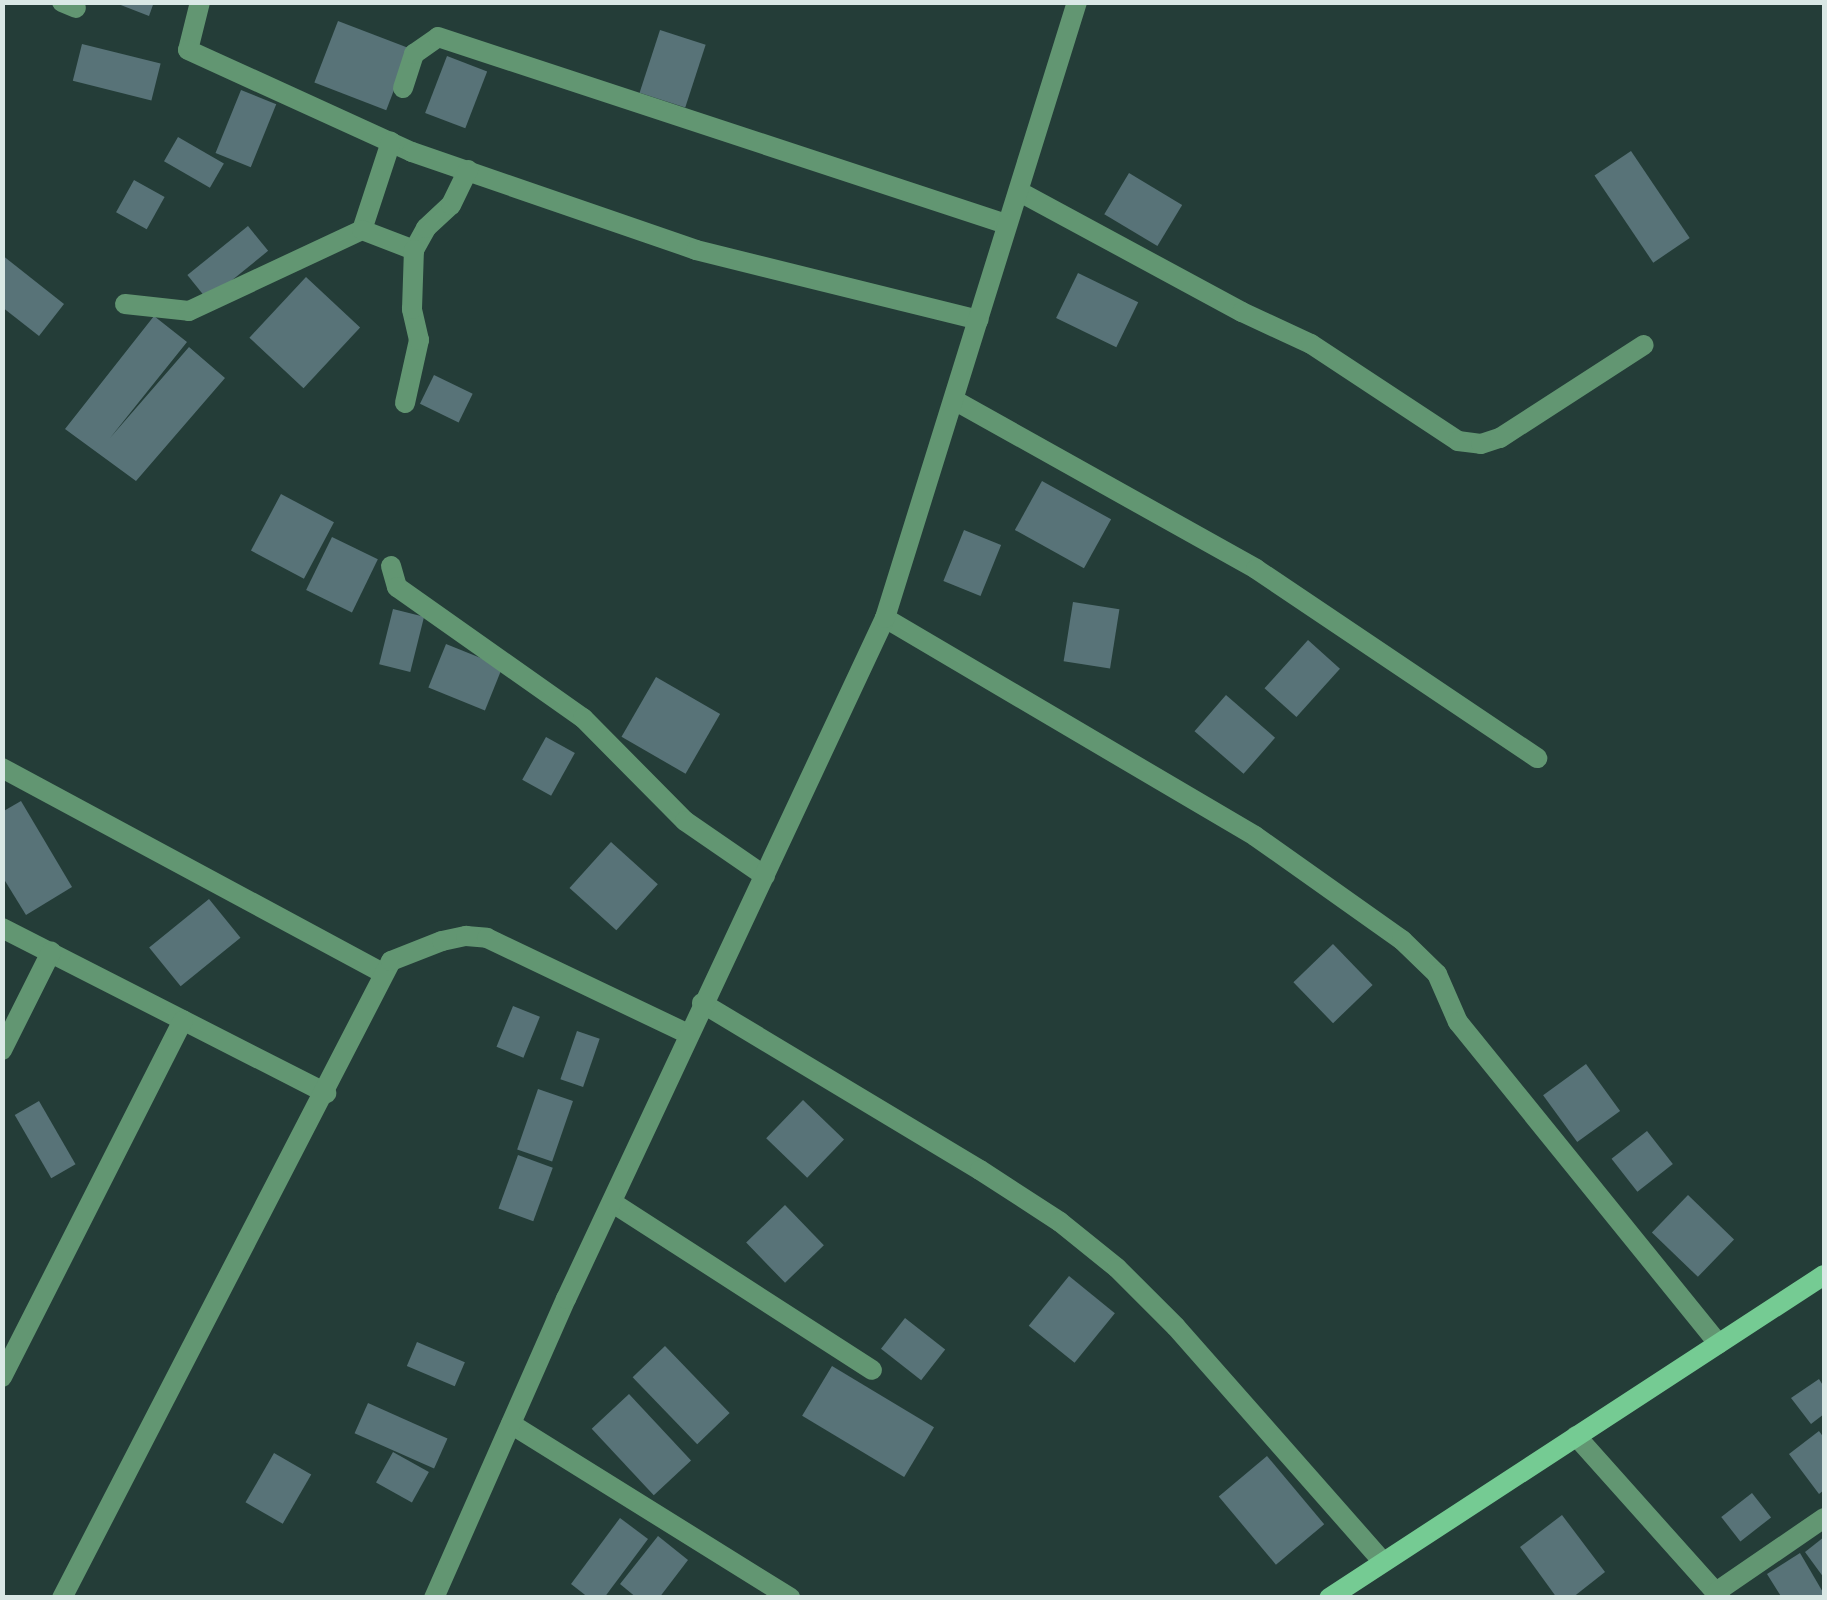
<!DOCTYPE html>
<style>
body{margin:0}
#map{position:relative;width:1827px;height:1600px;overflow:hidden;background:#243d38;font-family:"Fira Sans Condensed",sans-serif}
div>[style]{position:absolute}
.building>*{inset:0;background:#587378;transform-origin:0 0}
.street>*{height:20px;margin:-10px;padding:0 10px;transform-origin:10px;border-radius:10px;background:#629672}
.secondary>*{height:20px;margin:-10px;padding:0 10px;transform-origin:10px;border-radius:10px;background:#75cb93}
span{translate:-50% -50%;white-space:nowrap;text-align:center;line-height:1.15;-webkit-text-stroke:9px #16211f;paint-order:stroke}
.frame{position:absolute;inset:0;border:5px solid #d9e8e5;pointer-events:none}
</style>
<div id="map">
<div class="building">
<div style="clip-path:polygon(113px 2px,154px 2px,149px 16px)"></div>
<div style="left:338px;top:21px;width:77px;height:66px;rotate:21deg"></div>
<div style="left:660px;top:30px;width:48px;height:66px;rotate:18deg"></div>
<div style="left:82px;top:44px;width:81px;height:38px;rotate:14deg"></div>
<div style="left:447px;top:56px;width:43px;height:61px;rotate:21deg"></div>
<div style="left:241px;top:90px;width:38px;height:68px;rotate:22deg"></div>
<div style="left:178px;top:137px;width:53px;height:28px;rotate:30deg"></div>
<div style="left:1631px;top:151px;width:105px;height:44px;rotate:56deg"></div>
<div style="left:1129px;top:173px;width:62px;height:48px;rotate:31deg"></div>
<div style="left:134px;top:180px;width:35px;height:37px;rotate:29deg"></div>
<div style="left:248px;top:226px;width:32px;height:78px;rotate:51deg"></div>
<div style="clip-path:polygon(2px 255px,64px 304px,39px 336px,2px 307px)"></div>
<div style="left:1078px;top:273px;width:67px;height:50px;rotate:26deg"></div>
<div style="left:306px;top:277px;width:74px;height:83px;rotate:43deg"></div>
<div style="clip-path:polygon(154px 316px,187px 342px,110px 438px,189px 347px,225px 378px,136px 481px,65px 429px)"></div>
<div style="left:434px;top:375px;width:43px;height:32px;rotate:26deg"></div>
<div style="left:1042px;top:481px;width:79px;height:56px;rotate:29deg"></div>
<div style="left:281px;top:494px;width:60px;height:64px;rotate:28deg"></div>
<div style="left:964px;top:530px;width:40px;height:55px;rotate:22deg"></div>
<div style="left:332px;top:537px;width:51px;height:59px;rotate:26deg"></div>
<div style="left:1073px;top:602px;width:47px;height:60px;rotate:9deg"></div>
<div style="left:393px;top:609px;width:32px;height:57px;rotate:14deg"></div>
<div style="left:1308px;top:640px;width:43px;height:65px;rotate:42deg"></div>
<div style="left:446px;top:644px;width:61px;height:47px;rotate:22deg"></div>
<div style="left:656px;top:677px;width:74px;height:69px;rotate:30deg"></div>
<div style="left:1226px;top:695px;width:65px;height:48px;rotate:41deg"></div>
<div style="left:546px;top:737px;width:33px;height:49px;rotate:29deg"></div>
<div style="clip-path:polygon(21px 801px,72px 887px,26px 915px,2px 876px,2px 812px)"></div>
<div style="left:611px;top:842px;width:63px;height:62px;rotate:42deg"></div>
<div style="left:209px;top:899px;width:50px;height:77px;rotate:51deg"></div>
<div style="left:1333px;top:944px;width:57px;height:55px;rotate:46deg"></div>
<div style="left:513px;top:1006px;width:29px;height:44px;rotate:22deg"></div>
<div style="left:577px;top:1031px;width:24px;height:51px;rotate:19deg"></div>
<div style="left:1586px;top:1064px;width:58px;height:53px;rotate:54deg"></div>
<div style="left:538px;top:1089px;width:37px;height:64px;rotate:19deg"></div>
<div style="left:803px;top:1100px;width:57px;height:53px;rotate:44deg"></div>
<div style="left:39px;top:1101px;width:73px;height:28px;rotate:60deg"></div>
<div style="left:1647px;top:1131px;width:42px;height:45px;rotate:52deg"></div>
<div style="left:518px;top:1155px;width:37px;height:57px;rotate:20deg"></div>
<div style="left:1688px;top:1195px;width:64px;height:52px;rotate:44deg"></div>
<div style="left:785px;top:1205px;width:56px;height:54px;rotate:46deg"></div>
<div style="left:1069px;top:1276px;width:59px;height:64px;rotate:39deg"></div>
<div style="left:905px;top:1318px;width:51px;height:39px;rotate:38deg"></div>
<div style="left:417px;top:1342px;width:52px;height:26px;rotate:23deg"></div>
<div style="left:665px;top:1346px;width:93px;height:45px;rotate:46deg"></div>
<div style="left:832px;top:1366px;width:119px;height:58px;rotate:31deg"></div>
<div style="clip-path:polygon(1819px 1379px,1824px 1387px,1824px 1414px,1811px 1424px,1791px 1398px)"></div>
<div style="left:629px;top:1394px;width:91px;height:51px;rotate:47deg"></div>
<div style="left:368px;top:1403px;width:87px;height:33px;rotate:24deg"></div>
<div style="clip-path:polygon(1819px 1431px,1824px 1438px,1824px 1490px,1819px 1494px,1789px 1454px)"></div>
<div style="left:393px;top:1452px;width:41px;height:35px;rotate:29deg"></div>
<div style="left:274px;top:1453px;width:43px;height:57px;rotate:30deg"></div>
<div style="left:1267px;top:1456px;width:89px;height:63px;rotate:50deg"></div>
<div style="left:1752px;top:1493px;width:31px;height:39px;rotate:52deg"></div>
<div style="clip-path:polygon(1562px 1515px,1605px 1572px,1572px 1598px,1557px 1598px,1520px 1547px)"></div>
<div style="clip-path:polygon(620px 1518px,648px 1539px,604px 1598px,589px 1598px,571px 1584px)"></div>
<div style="clip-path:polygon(658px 1536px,688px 1560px,659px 1598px,637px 1598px,620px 1584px)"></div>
<div style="clip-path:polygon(1824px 1537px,1824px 1578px,1805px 1552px)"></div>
<div style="clip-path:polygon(1800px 1553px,1824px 1594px,1824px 1598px,1782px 1598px,1767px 1574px)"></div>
</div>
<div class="street">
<div style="left:62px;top:2px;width:15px;rotate:23deg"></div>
<div style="left:200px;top:2px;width:49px;rotate:104deg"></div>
<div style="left:188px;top:50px;width:246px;rotate:24.5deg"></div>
<div style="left:412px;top:152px;width:300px;rotate:19deg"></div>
<div style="left:696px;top:250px;width:291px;rotate:13.9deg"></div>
<div style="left:403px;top:88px;width:36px;rotate:-72deg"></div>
<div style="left:414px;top:54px;width:29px;rotate:-35deg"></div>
<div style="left:438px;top:37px;width:598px;rotate:18.22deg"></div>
<div style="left:1020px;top:192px;width:252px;rotate:28.4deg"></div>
<div style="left:1242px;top:312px;width:76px;rotate:24.9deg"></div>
<div style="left:1311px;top:344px;width:176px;rotate:33.4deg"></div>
<div style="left:1458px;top:441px;width:23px;rotate:7deg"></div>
<div style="left:1481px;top:444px;width:20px;rotate:-18deg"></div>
<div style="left:1500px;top:438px;width:171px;rotate:-32.9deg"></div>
<div style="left:362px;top:230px;width:93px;rotate:-71.8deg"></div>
<div style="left:125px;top:304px;width:64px;rotate:6.2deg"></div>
<div style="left:189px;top:311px;width:191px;rotate:-25.1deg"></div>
<div style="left:362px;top:230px;width:56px;rotate:21deg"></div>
<div style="left:414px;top:250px;width:25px;rotate:-61deg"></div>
<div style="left:426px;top:228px;width:34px;rotate:-43deg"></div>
<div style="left:451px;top:205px;width:39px;rotate:-64deg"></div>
<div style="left:954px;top:400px;width:346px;rotate:29.2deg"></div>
<div style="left:1256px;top:569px;width:339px;rotate:33.9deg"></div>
<div style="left:405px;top:403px;width:65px;rotate:-77.5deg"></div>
<div style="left:419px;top:340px;width:32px;rotate:-103deg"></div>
<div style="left:412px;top:309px;width:59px;rotate:-88.1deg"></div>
<div style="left:391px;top:566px;width:22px;rotate:74deg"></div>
<div style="left:397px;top:587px;width:228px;rotate:35.2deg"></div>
<div style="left:583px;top:718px;width:145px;rotate:45.3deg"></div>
<div style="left:685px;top:821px;width:97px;rotate:34.5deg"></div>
<div style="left:885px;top:618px;width:429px;rotate:30.5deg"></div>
<div style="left:1255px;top:836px;width:180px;rotate:35.3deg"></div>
<div style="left:1402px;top:940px;width:49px;rotate:44.2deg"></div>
<div style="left:1437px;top:974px;width:52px;rotate:66.4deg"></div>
<div style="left:1458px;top:1022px;width:414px;rotate:51deg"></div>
<div style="left:2px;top:768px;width:433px;rotate:28.3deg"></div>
<div style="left:2px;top:928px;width:364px;rotate:27deg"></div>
<div style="left:702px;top:1003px;width:324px;rotate:31deg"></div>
<div style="left:980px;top:1170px;width:95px;rotate:33deg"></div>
<div style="left:1060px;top:1222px;width:73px;rotate:38.9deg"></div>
<div style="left:1117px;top:1268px;width:83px;rotate:45deg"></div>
<div style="left:1176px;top:1327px;width:312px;rotate:48.6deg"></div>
<div style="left:2px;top:1050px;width:110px;rotate:-63.4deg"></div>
<div style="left:613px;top:1203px;width:308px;rotate:32.8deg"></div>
<div style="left:2px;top:1377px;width:400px;rotate:-63.1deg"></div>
<div style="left:511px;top:1424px;width:329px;rotate:31.9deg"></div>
<div style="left:1576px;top:1436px;width:217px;rotate:48.2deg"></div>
<div style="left:1716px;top:1592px;width:131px;rotate:-34.4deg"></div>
<div style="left:62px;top:1598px;width:717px;rotate:-62.68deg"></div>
<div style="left:391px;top:961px;width:55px;rotate:-21.4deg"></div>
<div style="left:442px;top:941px;width:25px;rotate:-12deg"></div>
<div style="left:466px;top:936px;width:21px;rotate:5deg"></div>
<div style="left:487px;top:938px;width:223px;rotate:25.5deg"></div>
<div style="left:434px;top:1598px;width:327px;rotate:-66.2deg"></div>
<div style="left:566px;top:1299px;width:752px;rotate:-64.9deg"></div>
<div style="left:885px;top:618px;width:645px;rotate:-72.69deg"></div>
</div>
<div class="secondary">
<div style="left:1329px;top:1598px;width:591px;rotate:-33.13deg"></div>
</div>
<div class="frame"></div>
</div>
